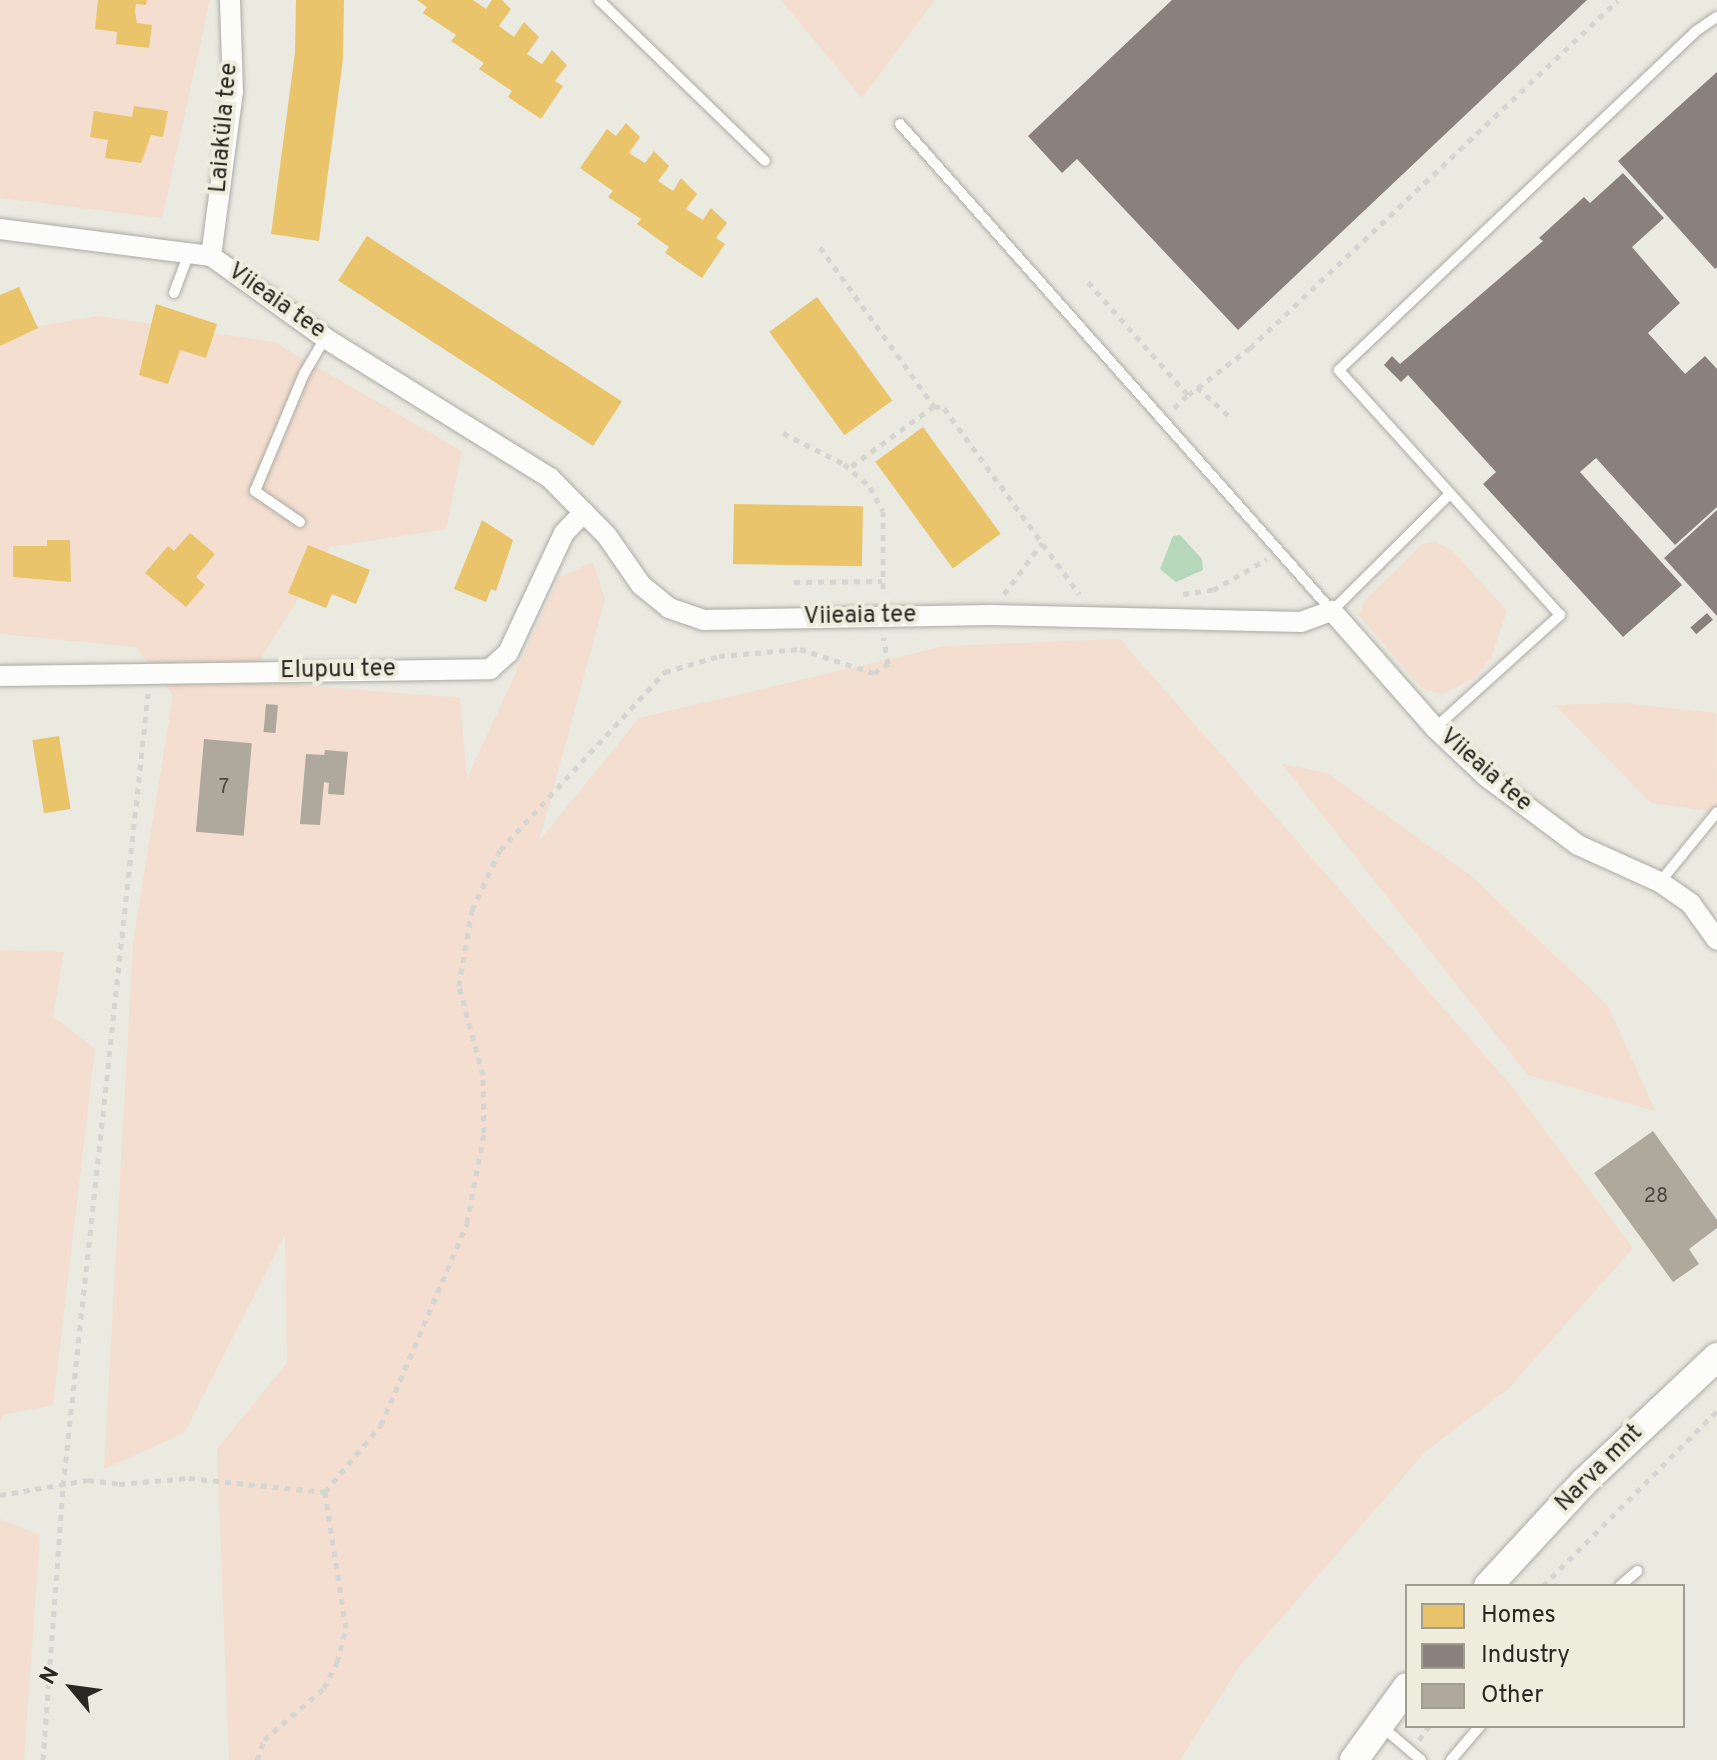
<!DOCTYPE html>
<meta charset="utf-8">
<style>
body{margin:0}
#map{position:relative;width:1717px;height:1760px;overflow:hidden;background:#ebeae1;font-family:Overpass,sans-serif}
div>[style]{position:absolute}
.green>*{inset:0;background:#f3decf}
.water>*{inset:0;background:#b7d7ba}
.homes>*{inset:0;background:#e9c46a;transform-origin:0 0}
.industry>*{inset:0;background:#8a817c;transform-origin:0 0}
.building>*{inset:0;background:#aea99c;transform-origin:0 0}
.path>*{height:5px;margin-top:-2.5px;transform-origin:0;background:repeating-linear-gradient(90deg,#d5d5d2 0 6px,transparent 0 12px)}
.roads{filter:drop-shadow(0 0 2px #ababa4) drop-shadow(0 0 2px #ababa4)}
.service>*{height:10px;margin:-5px;padding:0 5px;transform-origin:5px;border-radius:5px;background:#fcfcfa}
.minor>*{height:20px;margin:-10px;padding:0 10px;transform-origin:10px;border-radius:10px;background:#fcfcfa}
.secondary>*{height:28px;margin:-14px;padding:0 14px;transform-origin:14px;border-radius:14px;background:#fcfcfa}
span{translate:-50% -50%;white-space:nowrap;text-align:center;line-height:1.15;-webkit-text-stroke:8px #efeddd;paint-order:stroke}
.number-label{font-size:20px;color:#4a4840}
.number-label span{-webkit-text-stroke-width:0}
.street-label{font-size:24px;color:#292822}
.legend{position:absolute;left:1405px;top:1584px;width:280px;height:144px;box-sizing:border-box;background:#efeddd;border:2px solid #a09e92;margin:0;padding:10px 14px;list-style:none;font-size:24px;color:#292822}
.legend li{display:flex;align-items:center;gap:16px;height:40px}
.legend b{width:40px;border:2px solid #a09e92}
.north{position:absolute;left:32px;top:1648px;width:80px;height:80px;-webkit-text-stroke:6px #efeddd;paint-order:stroke;rotate:299deg;font-size:22px;font-weight:700;line-height:32px;text-align:center;color:#292822}
.north::after{content:'';display:block;margin:auto;width:28px;height:36px;background:#292822;clip-path:polygon(50% 0,100% 100%,50% 72%,0 100%)}
</style>
<div id="map">
<div class="green">
<div style="clip-path:polygon(0 0,210px 0,162px 218px,0 198px)"></div>
<div style="clip-path:polygon(781px 0,935px 0,862px 98px)"></div>
<div style="clip-path:polygon(98px 316px,274px 342px,462px 451px,446px 529px,330px 547px,247px 681px,460px 698px,467px 779px,559px 578px,593px 562px,605px 599px,539px 841px,639px 718px,945px 646px,1120px 639px,1509px 1083px,1633px 1248px,1508px 1389px,1426px 1451px,1239px 1667px,1180px 1760px,229px 1760px,217px 1449px,287px 1363px,285px 1235px,184px 1433px,104px 1469px,133px 943px,173px 695px,136px 647px,0 634px,0 333px)"></div>
<div style="clip-path:polygon(1435px 542px,1451px 549px,1507px 611px,1491px 658px,1474px 678px,1442px 694px,1423px 689px,1358px 615px,1366px 599px,1423px 544px)"></div>
<div style="clip-path:polygon(1623px 703px,1716px 713px,1717px 812px,1651px 803px,1555px 705px)"></div>
<div style="clip-path:polygon(1282px 764px,1327px 773px,1470px 875px,1608px 1006px,1655px 1111px,1528px 1075px)"></div>
<div style="clip-path:polygon(0 950px,64px 952px,53px 1016px,95px 1049px,53px 1405px,3px 1415px,0 1423px)"></div>
<div style="clip-path:polygon(0 1519px,40px 1535px,24px 1760px,0 1760px)"></div>
</div>
<div class="water">
<div style="clip-path:polygon(1180px 535px,1202px 559px,1203px 570px,1176px 582px,1160px 569px,1173px 536px)"></div>
</div>
<div class="homes">
<div style="clip-path:polygon(98px 0,147px 0,146px 5px,136px 4px,135px 12px,137px 23px,152px 25px,149px 48px,116px 44px,117px 32px,95px 29px)"></div>
<div style="clip-path:polygon(296px 0,344px 0,343px 59px,319px 241px,271px 234px,295px 53px)"></div>
<div style="clip-path:polygon(417px 0,473px 0,486px 9px,492px 0,502px 0,511px 9px,499px 26px,514px 37px,524px 22px,539px 37px,527px 54px,542px 64px,552px 50px,567px 65px,555px 81px,563px 86px,541px 119px,508px 97px,512px 91px,479px 69px,484px 63px,451px 41px,456px 35px,423px 13px,427px 7px)"></div>
<div style="clip-path:polygon(134px 106px,168px 111px,163px 137px,151px 135px,141px 163px,105px 158px,108px 140px,90px 137px,94px 111px,132px 117px)"></div>
<div style="clip-path:polygon(626px 123px,640px 137px,629px 153px,645px 163px,654px 151px,669px 166px,658px 181px,673px 191px,681px 178px,697px 194px,686px 209px,703px 220px,711px 208px,727px 223px,716px 238px,725px 244px,702px 278px,665px 253px,669px 247px,637px 224px,641px 219px,608px 197px,613px 191px,580px 168px,607px 129px,616px 136px)"></div>
<div style="left:367px;top:236px;width:304px;height:53px;rotate:33deg"></div>
<div style="clip-path:polygon(19px 287px,38px 328px,0 346px,0 295px)"></div>
<div style="left:817px;top:297px;width:128px;height:59px;rotate:54deg"></div>
<div style="clip-path:polygon(156px 304px,217px 324px,206px 358px,180px 350px,168px 384px,139px 375px)"></div>
<div style="left:923px;top:427px;width:132px;height:59px;rotate:54deg"></div>
<div style="left:734px;top:504px;width:129px;height:60px;rotate:1deg"></div>
<div style="clip-path:polygon(482px 520px,513px 540px,496px 591px,491px 589px,486px 602px,454px 589px)"></div>
<div style="clip-path:polygon(190px 533px,215px 554px,196px 577px,205px 585px,186px 607px,145px 573px,168px 546px,174px 551px)"></div>
<div style="clip-path:polygon(47px 540px,70px 540px,71px 582px,13px 577px,13px 546px,47px 546px)"></div>
<div style="clip-path:polygon(308px 545px,370px 570px,356px 604px,332px 594px,326px 608px,288px 593px)"></div>
<div style="left:59px;top:736px;width:74px;height:27px;rotate:81deg"></div>
</div>
<div class="industry">
<div style="clip-path:polygon(1172px 0,1587px 0,1238px 330px,1077px 159px,1062px 173px,1028px 136px)"></div>
<div style="clip-path:polygon(1717px 72px,1717px 267px,1715px 269px,1618px 161px)"></div>
<div style="clip-path:polygon(1623px 173px,1664px 218px,1632px 247px,1680px 303px,1648px 333px,1685px 374px,1705px 356px,1717px 369px,1717px 507px,1675px 545px,1596px 458px,1580px 472px,1682px 585px,1623px 637px,1483px 484px,1496px 472px,1408px 375px,1401px 382px,1384px 365px,1392px 356px,1400px 364px,1543px 241px,1539px 238px,1584px 197px,1590px 203px)"></div>
<div style="clip-path:polygon(1717px 510px,1717px 616px,1664px 558px)"></div>
<div style="left:1707px;top:613px;width:9px;height:22px;rotate:49deg"></div>
</div>
<div class="building">
<div style="left:266px;top:704px;width:12px;height:28px;rotate:5deg"></div>
<div style="left:204px;top:739px;width:48px;height:93px;rotate:5deg"></div>
<div style="clip-path:polygon(325px 750px,348px 752px,344px 795px,328px 794px,329px 783px,324px 782px,320px 825px,300px 824px,306px 754px,324px 755px)"></div>
<div style="clip-path:polygon(1653px 1131px,1717px 1220px,1717px 1228px,1689px 1249px,1699px 1264px,1673px 1282px,1594px 1173px)"></div>
</div>
<div class="path">
<div style="left:820px;top:247px;width:196px;rotate:54.4deg"></div>
<div style="left:934px;top:406px;width:105px;rotate:143.9deg"></div>
<div style="left:1088px;top:282px;width:151px;rotate:48.5deg"></div>
<div style="left:1188px;top:395px;width:78px;rotate:-37.2deg"></div>
<div style="left:1250px;top:348px;width:506px;rotate:-43.4deg"></div>
<div style="left:1197px;top:387px;width:43px;rotate:42.2deg"></div>
<div style="left:934px;top:406px;width:10px;rotate:11deg"></div>
<div style="left:944px;top:408px;width:230px;rotate:54deg"></div>
<div style="left:1174px;top:408px;width:19px;rotate:-43deg"></div>
<div style="left:783px;top:433px;width:68px;rotate:26.9deg"></div>
<div style="left:844px;top:464px;width:35px;rotate:41deg"></div>
<div style="left:870px;top:487px;width:27px;rotate:62deg"></div>
<div style="left:883px;top:511px;width:83px;rotate:90deg"></div>
<div style="left:794px;top:582px;width:88px;rotate:-0.7deg"></div>
<div style="left:1004px;top:594px;width:64px;rotate:-53.3deg"></div>
<div style="left:1183px;top:594px;width:30px;rotate:-8deg"></div>
<div style="left:1213px;top:590px;width:62px;rotate:-29.9deg"></div>
<div style="left:0;top:1495px;width:89px;rotate:-9.7deg"></div>
<div style="left:88px;top:1480px;width:31px;rotate:7deg"></div>
<div style="left:119px;top:1484px;width:70px;rotate:-4.9deg"></div>
<div style="left:189px;top:1478px;width:137px;rotate:5.9deg"></div>
<div style="left:1543px;top:1586px;width:247px;rotate:-45.2deg"></div>
<div style="left:1419px;top:1740px;width:17px;rotate:-54deg"></div>
<div style="left:43px;top:1760px;width:275px;rotate:-85.8deg"></div>
<div style="left:63px;top:1486px;width:797px;rotate:-83.87deg"></div>
<div style="left:257px;top:1760px;width:21px;rotate:-71deg"></div>
<div style="left:264px;top:1740px;width:79px;rotate:-40.9deg"></div>
<div style="left:324px;top:1688px;width:29px;rotate:-63deg"></div>
<div style="left:337px;top:1662px;width:35px;rotate:-75deg"></div>
<div style="left:346px;top:1628px;width:138px;rotate:-98.8deg"></div>
<div style="left:325px;top:1492px;width:87px;rotate:-50.1deg"></div>
<div style="left:381px;top:1425px;width:220px;rotate:-66.9deg"></div>
<div style="left:467px;top:1223px;width:92px;rotate:-79.3deg"></div>
<div style="left:484px;top:1133px;width:58px;rotate:-91deg"></div>
<div style="left:483px;top:1075px;width:92px;rotate:-105.1deg"></div>
<div style="left:459px;top:986px;width:77px;rotate:-80.3deg"></div>
<div style="left:472px;top:910px;width:66px;rotate:-65deg"></div>
<div style="left:500px;top:850px;width:243px;rotate:-47.2deg"></div>
<div style="left:665px;top:672px;width:56px;rotate:-16.5deg"></div>
<div style="left:719px;top:656px;width:81px;rotate:-4.9deg"></div>
<div style="left:800px;top:649px;width:78px;rotate:18deg"></div>
<div style="left:874px;top:673px;width:17px;rotate:-33deg"></div>
<div style="left:888px;top:664px;width:27px;rotate:-100deg"></div>
</div>
<div class="roads">
<div class="service">
<div style="left:599px;top:0;width:231px;rotate:44.1deg"></div>
<div style="left:900px;top:124px;width:651px;rotate:48.42deg"></div>
<div style="left:1332px;top:611px;width:166px;rotate:-44.8deg"></div>
<div style="left:174px;top:293px;width:43px;rotate:-69.4deg"></div>
<div style="left:300px;top:522px;width:55px;rotate:-145.4deg"></div>
<div style="left:255px;top:491px;width:127px;rotate:-67.3deg"></div>
<div style="left:304px;top:374px;width:42px;rotate:-59.7deg"></div>
<div style="left:1435px;top:728px;width:169px;rotate:-42.1deg"></div>
<div style="left:1560px;top:615px;width:330px;rotate:-132.1deg"></div>
<div style="left:1339px;top:370px;width:492px;rotate:-43.5deg"></div>
<div style="left:1696px;top:31px;width:25px;rotate:-34deg"></div>
<div style="left:1660px;top:882px;width:90px;rotate:-50.8deg"></div>
<div style="left:1620px;top:1586px;width:23px;rotate:-41deg"></div>
<div style="left:1380px;top:1725px;width:54px;rotate:40.5deg"></div>
<div style="left:1451px;top:1760px;width:45px;rotate:-49.5deg"></div>
</div>
<div class="minor">
<div style="left:0;top:229px;width:213px;rotate:7.3deg"></div>
<div style="left:211px;top:256px;width:140px;rotate:35.7deg"></div>
<div style="left:325px;top:338px;width:265px;rotate:31.9deg"></div>
<div style="left:550px;top:478px;width:81px;rotate:45.5deg"></div>
<div style="left:607px;top:536px;width:60px;rotate:55.2deg"></div>
<div style="left:641px;top:585px;width:36px;rotate:39deg"></div>
<div style="left:669px;top:608px;width:36px;rotate:19deg"></div>
<div style="left:703px;top:620px;width:287px;rotate:-1deg"></div>
<div style="left:990px;top:615px;width:311px;rotate:1.3deg"></div>
<div style="left:1301px;top:622px;width:33px;rotate:-20deg"></div>
<div style="left:1332px;top:611px;width:156px;rotate:48.6deg"></div>
<div style="left:1435px;top:728px;width:71px;rotate:43.3deg"></div>
<div style="left:1487px;top:777px;width:114px;rotate:36.8deg"></div>
<div style="left:1578px;top:845px;width:90px;rotate:24.3deg"></div>
<div style="left:1660px;top:882px;width:38px;rotate:35deg"></div>
<div style="left:1691px;top:904px;width:44px;rotate:54.2deg"></div>
<div style="left:211px;top:256px;width:165px;rotate:-82.4deg"></div>
<div style="left:233px;top:92px;width:92px;rotate:-91.9deg"></div>
<div style="left:0;top:676px;width:490px;rotate:-0.8deg"></div>
<div style="left:490px;top:669px;width:24px;rotate:-42deg"></div>
<div style="left:508px;top:653px;width:132px;rotate:-65deg"></div>
<div style="left:564px;top:533px;width:29px;rotate:-46deg"></div>
</div>
<div class="secondary">
<div style="left:1488px;top:1586px;width:143px;rotate:-47.3deg"></div>
<div style="left:1585px;top:1481px;width:181px;rotate:-43.2deg"></div>
<div style="left:1354px;top:1760px;width:90px;rotate:-54deg"></div>
</div>
</div>
<div class="number-label">
<span style="left:224px;top:788px">7</span>
<span style="left:1656px;top:1197px">28</span>
</div>
<div class="street-label">
<span style="left:225px;top:128px;rotate:-85deg">Laiaküla tee</span>
<span style="left:276px;top:302px;rotate:35deg">Viieaia tee</span>
<span style="left:860px;top:617px;rotate:-1deg">Viieaia tee</span>
<span style="left:338px;top:671px;rotate:-1deg">Elupuu tee</span>
<span style="left:1485px;top:771px;rotate:41deg">Viieaia tee</span>
<span style="left:1600px;top:1469px;rotate:-45deg">Narva mnt</span>
</div>
<ul class="legend">
<li><b style="height:22px;background:#e9c46a"></b>Homes</li>
<li><b style="height:22px;background:#8a817c"></b>Industry</li>
<li><b style="height:22px;background:#aea99c"></b>Other</li>
</ul>
<div class="north">N</div>
</div>
